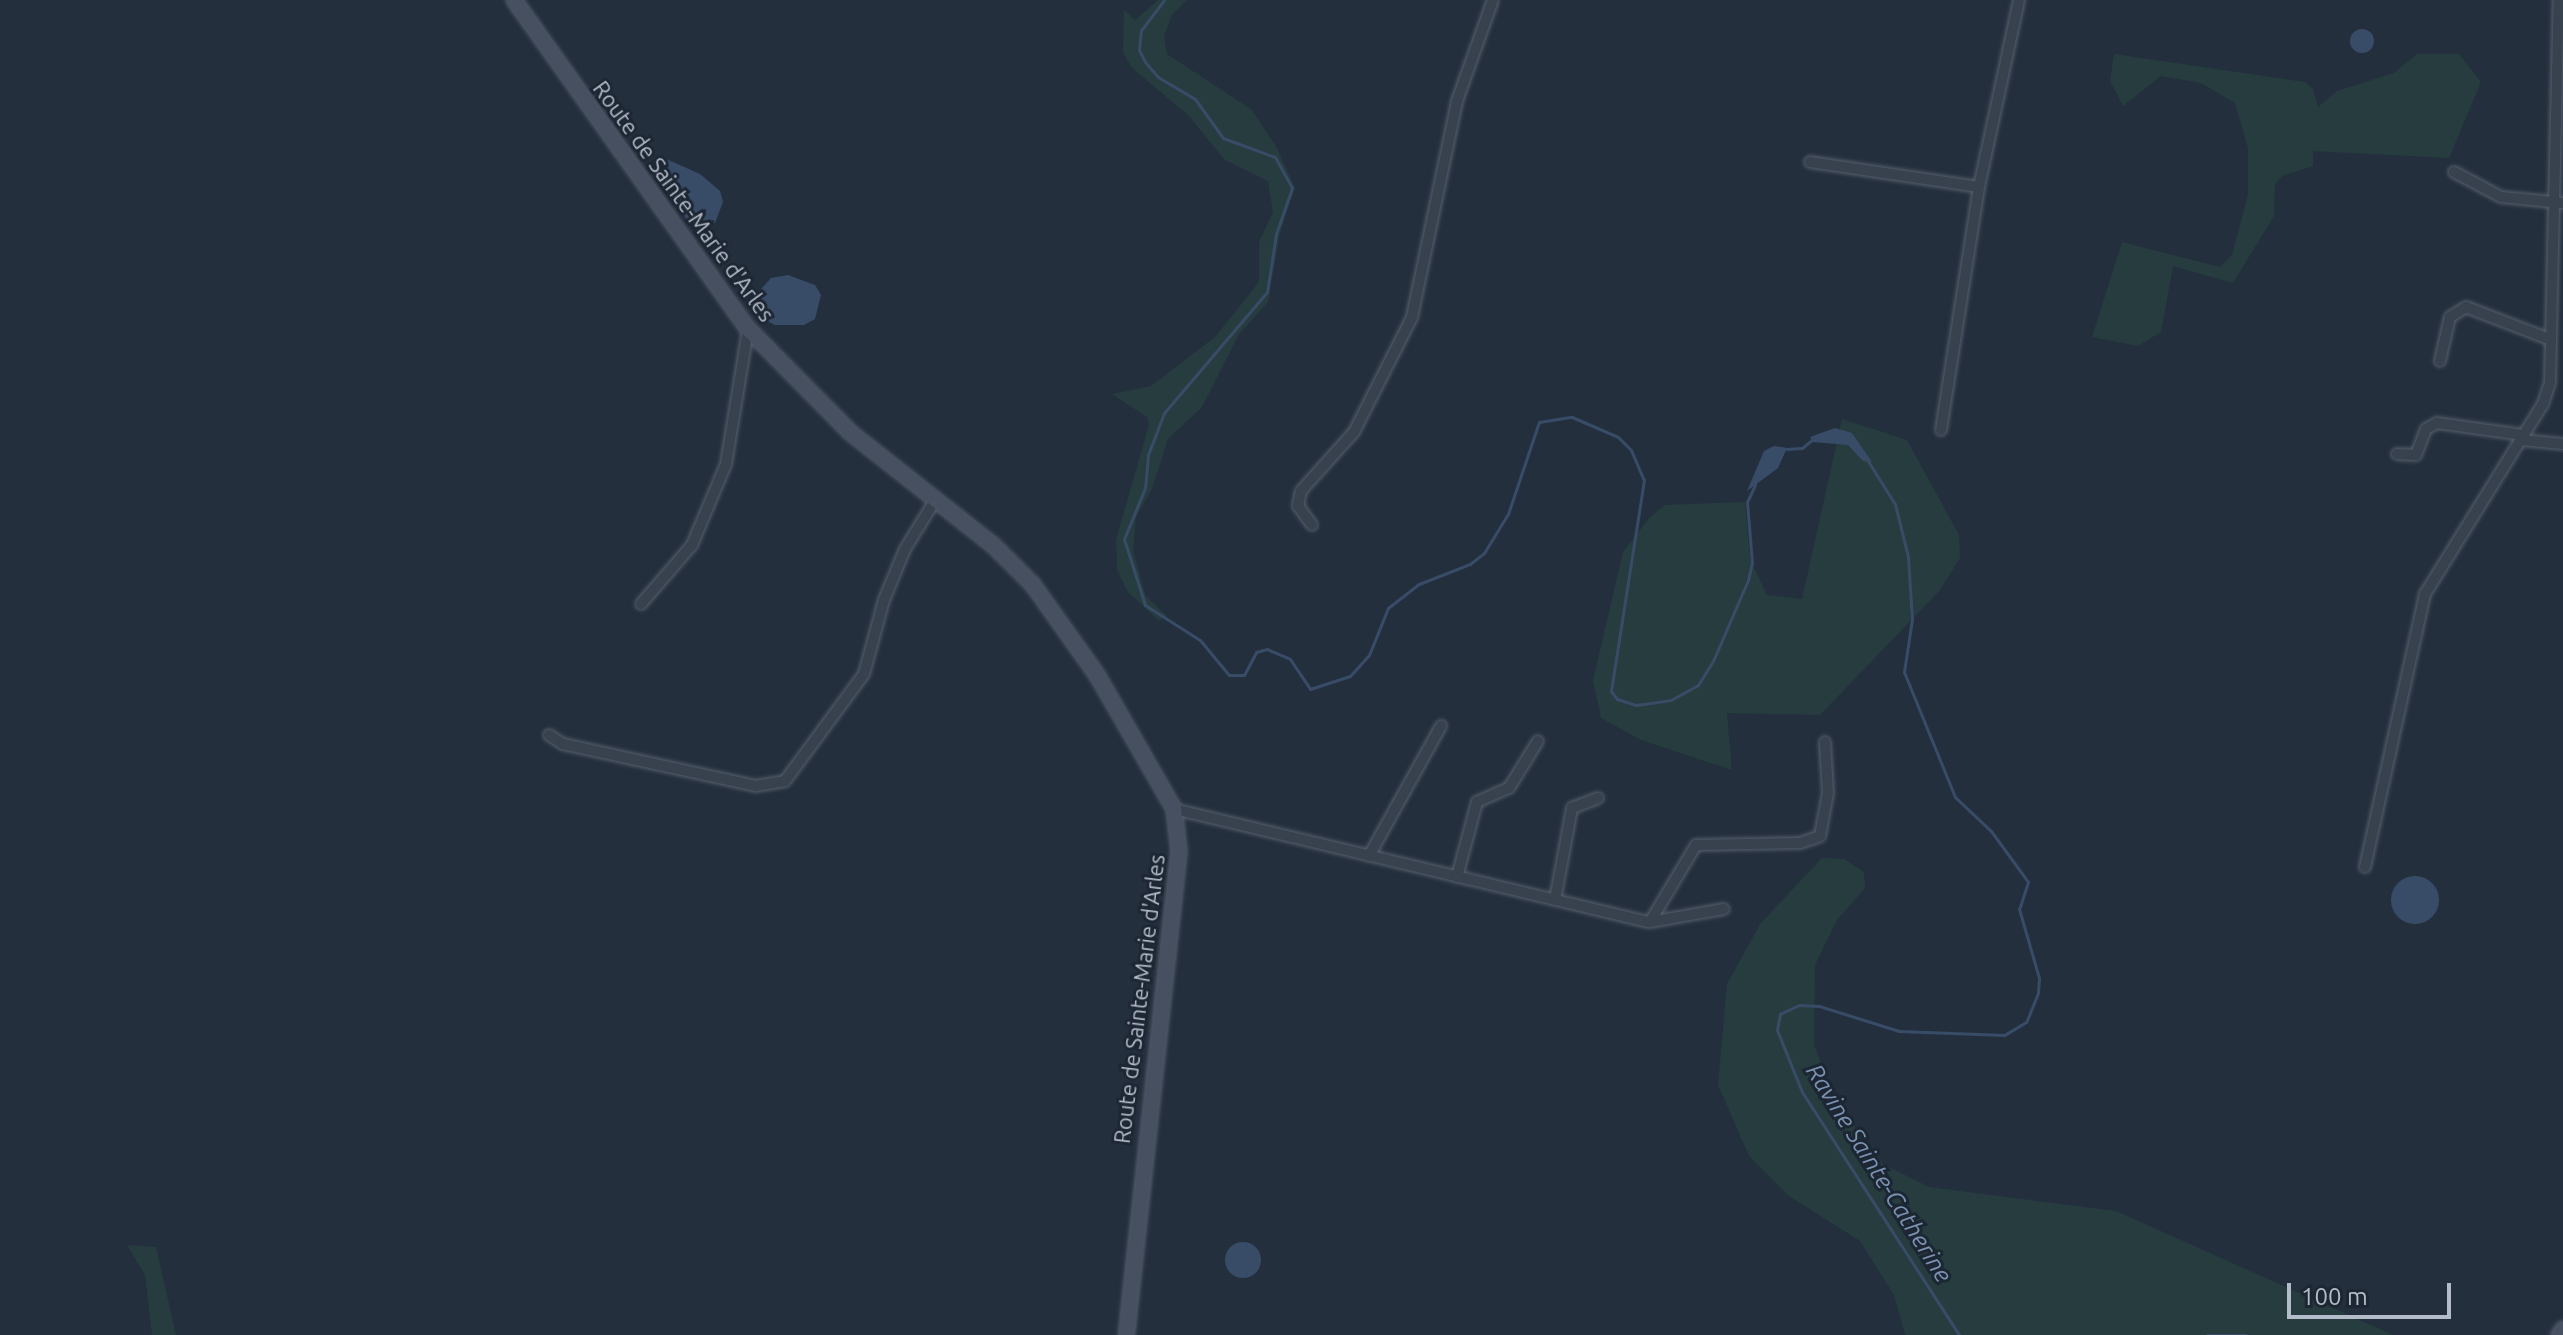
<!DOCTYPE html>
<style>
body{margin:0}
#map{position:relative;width:2563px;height:1335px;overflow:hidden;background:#242f3e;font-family:Ubuntu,sans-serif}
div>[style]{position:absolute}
.green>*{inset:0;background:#263c3f}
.water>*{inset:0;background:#394c67}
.round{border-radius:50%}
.stream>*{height:3px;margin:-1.5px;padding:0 1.5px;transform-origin:1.5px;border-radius:1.5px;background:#394c67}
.roads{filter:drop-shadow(0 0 2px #565f6c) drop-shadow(0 0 2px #565f6c)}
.minor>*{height:10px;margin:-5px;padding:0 5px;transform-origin:5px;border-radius:5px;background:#38414e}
.secondary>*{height:14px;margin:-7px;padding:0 7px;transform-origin:7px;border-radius:7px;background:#465061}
span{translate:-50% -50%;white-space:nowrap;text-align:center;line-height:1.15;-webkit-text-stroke:6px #1d2633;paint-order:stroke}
.street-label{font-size:22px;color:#b4bcc9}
.water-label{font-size:24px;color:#7c92b1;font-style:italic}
.scale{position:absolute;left:2287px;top:1283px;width:164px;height:36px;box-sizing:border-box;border:4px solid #b4bcc9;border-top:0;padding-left:10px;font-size:24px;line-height:28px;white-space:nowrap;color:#b4bcc9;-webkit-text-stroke:6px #1d2633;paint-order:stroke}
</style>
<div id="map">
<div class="green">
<div style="clip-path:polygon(1158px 0,1187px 0,1172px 15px,1164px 36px,1167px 54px,1252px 110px,1276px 146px,1295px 188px,1280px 233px,1268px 302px,1239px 334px,1202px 407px,1168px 439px,1152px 489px,1136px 517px,1133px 551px,1146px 596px,1167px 616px,1159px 621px,1128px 592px,1117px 570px,1116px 540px,1149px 425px,1147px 417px,1112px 394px,1151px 386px,1215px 337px,1259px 282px,1259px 242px,1273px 212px,1268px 181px,1225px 160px,1188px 115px,1132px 68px,1123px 53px,1124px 10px,1135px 20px)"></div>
<div style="clip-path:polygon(2114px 54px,2305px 82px,2313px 89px,2318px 107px,2337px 91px,2394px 73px,2417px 54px,2459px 54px,2481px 82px,2449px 158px,2313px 151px,2313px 166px,2282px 176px,2275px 184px,2274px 216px,2233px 283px,2173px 266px,2161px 332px,2138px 346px,2092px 337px,2122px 242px,2220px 267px,2232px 255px,2248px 195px,2248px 148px,2235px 103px,2201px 83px,2161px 76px,2123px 106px,2110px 81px)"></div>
<div style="clip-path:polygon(1842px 419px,1907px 440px,1959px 535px,1960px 558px,1940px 590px,1820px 715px,1727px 713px,1732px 770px,1641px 740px,1601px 718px,1593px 680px,1623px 552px,1650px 517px,1665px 505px,1745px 502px,1750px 559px,1767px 595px,1802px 599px)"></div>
<div style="clip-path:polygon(1822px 858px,1844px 859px,1864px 872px,1865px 888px,1837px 920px,1815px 965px,1814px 1045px,1837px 1104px,1883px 1164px,1929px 1187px,2116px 1211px,2393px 1335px,1905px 1335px,1894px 1295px,1860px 1241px,1789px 1196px,1749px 1156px,1718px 1085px,1727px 984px,1760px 924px)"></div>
<div style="clip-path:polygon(127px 1245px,156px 1247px,176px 1335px,152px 1335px,145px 1275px)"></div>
</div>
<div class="water">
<div class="round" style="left:2350px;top:29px;width:24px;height:24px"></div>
<div style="clip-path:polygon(664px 158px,700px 174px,720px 191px,723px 202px,715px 223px,689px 223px,652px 169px)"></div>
<div style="clip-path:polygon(788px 275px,815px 285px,821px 295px,815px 319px,804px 325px,775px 325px,759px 317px,761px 289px,771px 278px)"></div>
<div style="clip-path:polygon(1835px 428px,1852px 433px,1872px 462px,1863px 461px,1848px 445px,1813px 442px,1810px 437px)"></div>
<div style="clip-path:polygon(1774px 446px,1787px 448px,1778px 468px,1747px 491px,1764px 451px)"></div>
<div class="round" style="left:2391px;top:876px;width:48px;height:48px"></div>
<div class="round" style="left:1225px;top:1242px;width:36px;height:36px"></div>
</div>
<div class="stream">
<div style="left:1164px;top:0;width:38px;rotate:127deg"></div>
<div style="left:1141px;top:30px;width:20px;rotate:96deg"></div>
<div style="left:1139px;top:50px;width:13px;rotate:63deg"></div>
<div style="left:1145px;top:62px;width:20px;rotate:49deg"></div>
<div style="left:1158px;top:77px;width:43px;rotate:30.7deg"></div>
<div style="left:1195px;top:99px;width:48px;rotate:54.3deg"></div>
<div style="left:1223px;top:138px;width:55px;rotate:20.1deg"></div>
<div style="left:1275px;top:157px;width:35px;rotate:61deg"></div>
<div style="left:1292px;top:188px;width:49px;rotate:109.2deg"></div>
<div style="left:1276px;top:234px;width:59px;rotate:98.8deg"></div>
<div style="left:1267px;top:292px;width:159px;rotate:130.4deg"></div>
<div style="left:1164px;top:413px;width:45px;rotate:110.9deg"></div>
<div style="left:1148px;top:455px;width:33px;rotate:95deg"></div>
<div style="left:1145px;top:488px;width:55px;rotate:112.4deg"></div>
<div style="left:1124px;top:539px;width:69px;rotate:72.3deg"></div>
<div style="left:1145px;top:605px;width:65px;rotate:32.5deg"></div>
<div style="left:1200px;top:640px;width:45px;rotate:50.4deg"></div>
<div style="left:1229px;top:675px;width:15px"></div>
<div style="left:1244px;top:675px;width:26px;rotate:-62deg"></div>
<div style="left:1256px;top:652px;width:11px;rotate:-15deg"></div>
<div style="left:1267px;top:649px;width:25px;rotate:23deg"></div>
<div style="left:1290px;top:659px;width:36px;rotate:56deg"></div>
<div style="left:1310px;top:689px;width:42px;rotate:-18deg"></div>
<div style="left:1350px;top:676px;width:28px;rotate:-48deg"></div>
<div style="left:1369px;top:655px;width:51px;rotate:-68deg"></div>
<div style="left:1388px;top:608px;width:39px;rotate:-38deg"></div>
<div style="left:1419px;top:584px;width:55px;rotate:-21.4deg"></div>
<div style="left:1470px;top:564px;width:18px;rotate:-38deg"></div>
<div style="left:1484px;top:553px;width:46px;rotate:-58.4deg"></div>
<div style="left:1508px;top:514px;width:97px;rotate:-71.4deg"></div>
<div style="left:1539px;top:422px;width:33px;rotate:-9deg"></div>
<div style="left:1572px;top:417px;width:50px;rotate:23.5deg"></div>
<div style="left:1618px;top:437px;width:18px;rotate:45deg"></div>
<div style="left:1631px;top:450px;width:33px;rotate:67deg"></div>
<div style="left:1644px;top:480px;width:214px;rotate:98.9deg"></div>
<div style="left:1611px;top:691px;width:10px;rotate:53deg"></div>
<div style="left:1617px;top:699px;width:20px;rotate:18deg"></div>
<div style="left:1636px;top:705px;width:35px;rotate:-8deg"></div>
<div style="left:1671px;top:700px;width:31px;rotate:-29deg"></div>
<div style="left:1698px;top:685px;width:28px;rotate:-58deg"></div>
<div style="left:1713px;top:661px;width:88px;rotate:-66.6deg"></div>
<div style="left:1748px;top:580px;width:17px;rotate:-77deg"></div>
<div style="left:1752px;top:563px;width:61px;rotate:-94.7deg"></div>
<div style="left:1747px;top:502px;width:19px;rotate:-65deg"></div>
<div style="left:1786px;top:449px;width:16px;rotate:-4deg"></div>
<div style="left:1802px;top:448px;width:14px;rotate:-39deg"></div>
<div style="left:1866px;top:458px;width:54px;rotate:57.8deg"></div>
<div style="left:1895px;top:504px;width:55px;rotate:76.2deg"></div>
<div style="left:1908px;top:557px;width:62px;rotate:86.3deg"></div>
<div style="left:1912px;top:619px;width:54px;rotate:98.6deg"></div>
<div style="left:1904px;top:672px;width:135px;rotate:67.8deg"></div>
<div style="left:1955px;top:797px;width:50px;rotate:43.4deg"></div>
<div style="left:1991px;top:831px;width:63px;rotate:54deg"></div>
<div style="left:2028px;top:882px;width:28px;rotate:108deg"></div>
<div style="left:2019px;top:909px;width:72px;rotate:73.8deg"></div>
<div style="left:2039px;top:978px;width:15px;rotate:94deg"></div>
<div style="left:2038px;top:993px;width:31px;rotate:112deg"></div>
<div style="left:2026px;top:1022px;width:26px;rotate:149deg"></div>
<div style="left:2004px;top:1035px;width:105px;rotate:-177.8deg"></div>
<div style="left:1899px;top:1031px;width:84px;rotate:-162.6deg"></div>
<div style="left:1819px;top:1006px;width:20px;rotate:-177deg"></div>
<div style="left:1799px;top:1005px;width:21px;rotate:155deg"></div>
<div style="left:1780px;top:1014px;width:16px;rotate:101deg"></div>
<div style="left:1777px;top:1030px;width:67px;rotate:68deg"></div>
<div style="left:1802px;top:1092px;width:289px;rotate:57.1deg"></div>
<div style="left:2207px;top:1335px;width:39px"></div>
</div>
<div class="roads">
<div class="minor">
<div style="left:1810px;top:162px;width:171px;rotate:8.4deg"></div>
<div style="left:2454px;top:172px;width:53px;rotate:28deg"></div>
<div style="left:2501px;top:197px;width:62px;rotate:5.5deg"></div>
<div style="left:2440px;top:361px;width:45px;rotate:-77.2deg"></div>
<div style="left:2450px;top:317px;width:19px;rotate:-32deg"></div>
<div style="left:2466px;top:307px;width:89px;rotate:21.1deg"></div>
<div style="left:1941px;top:430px;width:246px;rotate:-81.1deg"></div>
<div style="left:1979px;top:187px;width:191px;rotate:-77.9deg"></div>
<div style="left:2521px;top:440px;width:42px;rotate:5.4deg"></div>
<div style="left:2397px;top:454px;width:19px;rotate:3deg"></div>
<div style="left:2416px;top:455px;width:28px;rotate:-69deg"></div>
<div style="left:2426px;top:429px;width:13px;rotate:-29deg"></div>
<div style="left:2437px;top:423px;width:87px;rotate:7.9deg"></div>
<div style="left:1312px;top:525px;width:24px;rotate:-126deg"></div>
<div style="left:1298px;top:506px;width:15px;rotate:-79deg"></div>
<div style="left:1301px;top:491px;width:79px;rotate:-48.1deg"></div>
<div style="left:1354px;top:432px;width:129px;rotate:-63.2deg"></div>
<div style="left:1412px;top:317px;width:221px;rotate:-78.2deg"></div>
<div style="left:1457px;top:101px;width:107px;rotate:-70.4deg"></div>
<div style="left:641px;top:604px;width:78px;rotate:-49.2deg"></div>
<div style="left:692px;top:545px;width:88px;rotate:-67.2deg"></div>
<div style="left:726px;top:464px;width:137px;rotate:-80.7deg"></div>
<div style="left:549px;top:735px;width:17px;rotate:33deg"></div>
<div style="left:563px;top:744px;width:197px;rotate:12.3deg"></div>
<div style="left:755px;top:786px;width:30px;rotate:-9deg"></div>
<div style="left:785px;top:781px;width:133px;rotate:-53.6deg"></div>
<div style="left:864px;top:674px;width:77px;rotate:-74.9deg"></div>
<div style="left:884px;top:600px;width:55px;rotate:-67.6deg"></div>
<div style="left:905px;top:549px;width:55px;rotate:-58.3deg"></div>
<div style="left:1174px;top:809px;width:489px;rotate:13.4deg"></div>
<div style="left:1650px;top:922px;width:75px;rotate:-10deg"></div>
<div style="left:1369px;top:856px;width:149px;rotate:-61deg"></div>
<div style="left:2365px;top:867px;width:280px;rotate:-77.6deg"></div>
<div style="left:2425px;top:594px;width:224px;rotate:-58.2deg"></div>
<div style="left:2543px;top:404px;width:23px;rotate:-72deg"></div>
<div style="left:2550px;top:382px;width:382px;rotate:-88.7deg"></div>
<div style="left:1457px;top:877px;width:78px;rotate:-75.1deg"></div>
<div style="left:1477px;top:802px;width:35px;rotate:-24deg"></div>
<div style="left:1509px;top:788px;width:55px;rotate:-58.3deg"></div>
<div style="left:1555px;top:900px;width:94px;rotate:-79.5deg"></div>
<div style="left:1572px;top:808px;width:28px;rotate:-21deg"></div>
<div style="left:1650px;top:922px;width:90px;rotate:-59.1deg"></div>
<div style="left:1696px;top:845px;width:104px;rotate:-1.1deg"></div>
<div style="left:1800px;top:843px;width:21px;rotate:-19deg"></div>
<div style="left:1820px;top:836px;width:44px;rotate:-79.5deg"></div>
<div style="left:1828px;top:793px;width:51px;rotate:-93.4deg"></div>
</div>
<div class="secondary">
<div style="left:514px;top:0;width:404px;rotate:54.6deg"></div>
<div style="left:748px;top:329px;width:146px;rotate:45.3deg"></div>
<div style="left:851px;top:433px;width:181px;rotate:38.3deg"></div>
<div style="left:993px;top:545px;width:57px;rotate:45deg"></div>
<div style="left:1033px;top:585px;width:110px;rotate:54.6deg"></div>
<div style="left:1097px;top:675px;width:155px;rotate:60.1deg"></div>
<div style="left:1174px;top:809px;width:42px;rotate:83.2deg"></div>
<div style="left:1179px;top:851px;width:487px;rotate:96.2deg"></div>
<div style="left:2559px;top:1335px;width:7px;rotate:-56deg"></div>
</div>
</div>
<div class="street-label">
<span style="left:684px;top:201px;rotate:54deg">Route de Sainte-Marie d'Arles</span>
<span style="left:1139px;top:999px;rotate:-83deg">Route de Sainte-Marie d'Arles</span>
</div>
<div class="water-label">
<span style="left:1879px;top:1173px;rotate:58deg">Ravine Sainte-Catherine</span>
</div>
<div class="scale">100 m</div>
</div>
